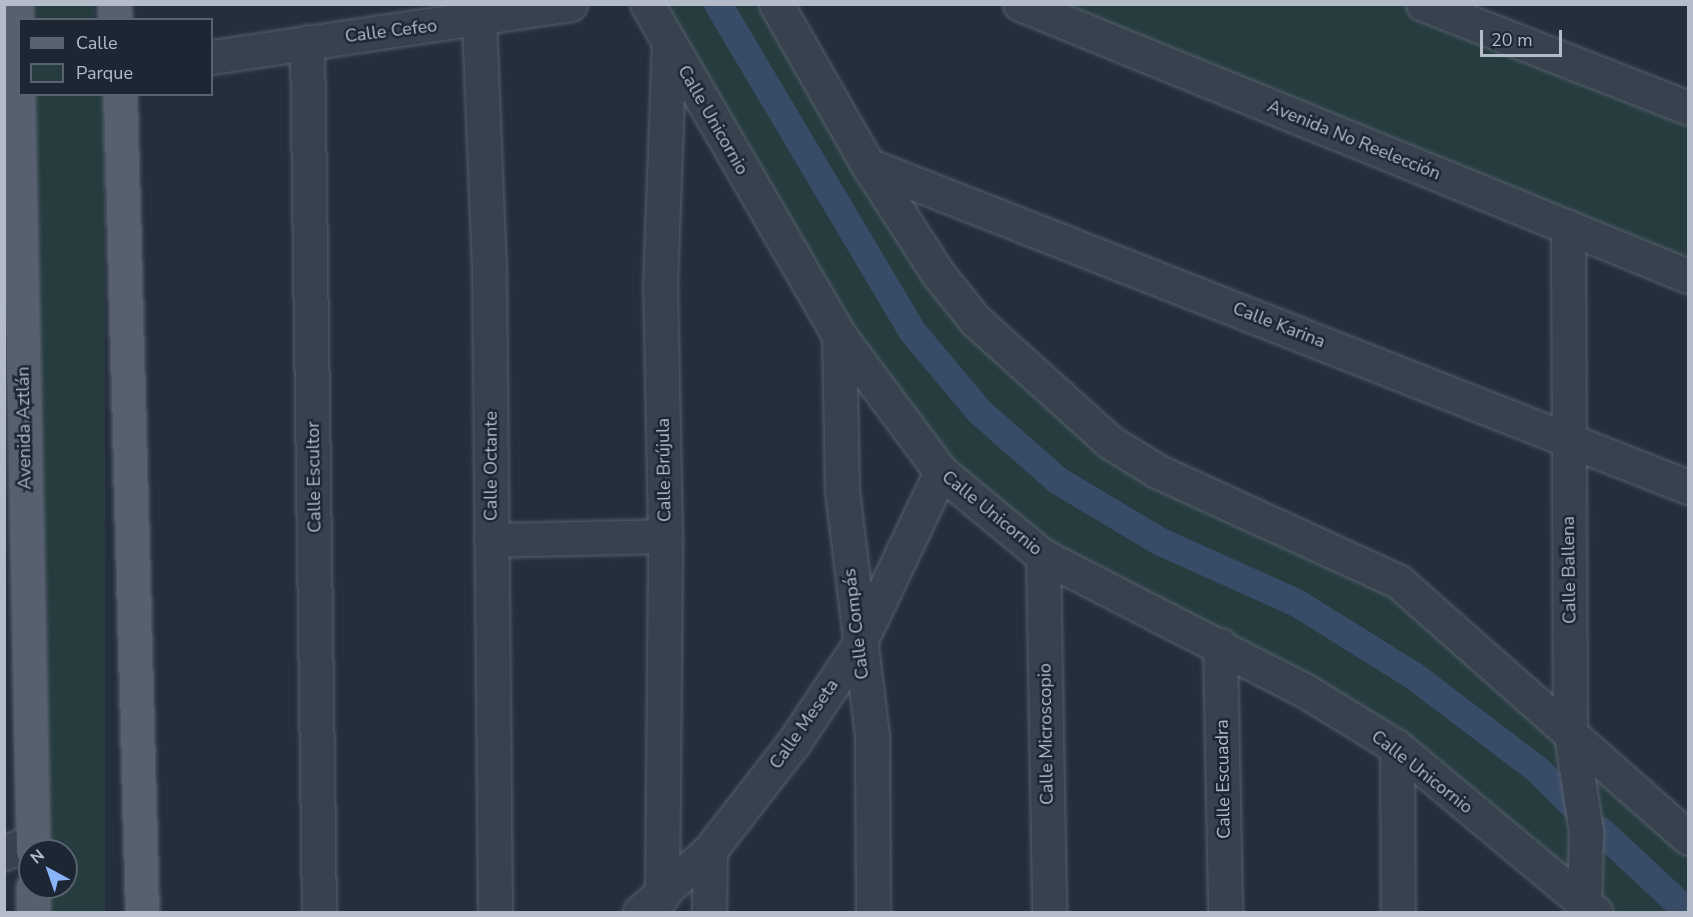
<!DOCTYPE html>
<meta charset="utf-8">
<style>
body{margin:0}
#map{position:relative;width:1693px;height:917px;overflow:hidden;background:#242f3e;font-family:"Nunito Sans",sans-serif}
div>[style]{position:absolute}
.green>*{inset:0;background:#263c3f;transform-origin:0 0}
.canal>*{height:28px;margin:-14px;padding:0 14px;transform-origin:14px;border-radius:14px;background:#394c67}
.roads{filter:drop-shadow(0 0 2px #565f6c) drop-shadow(0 0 2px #565f6c)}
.minor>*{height:33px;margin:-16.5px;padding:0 16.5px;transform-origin:16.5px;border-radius:16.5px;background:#38414e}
.major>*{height:33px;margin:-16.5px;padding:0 16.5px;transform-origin:16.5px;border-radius:16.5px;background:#56606e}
span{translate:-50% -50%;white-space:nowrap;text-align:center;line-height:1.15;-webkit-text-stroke:5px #1d2633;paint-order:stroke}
.street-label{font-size:18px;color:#b4bcc9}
.frame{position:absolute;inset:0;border:6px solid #b4bcc9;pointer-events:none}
.legend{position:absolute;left:18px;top:18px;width:195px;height:78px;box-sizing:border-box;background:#1d2633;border:2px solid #59626f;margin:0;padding:8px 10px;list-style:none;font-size:18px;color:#b4bcc9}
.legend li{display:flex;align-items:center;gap:12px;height:30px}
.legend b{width:30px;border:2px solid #59626f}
.north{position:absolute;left:18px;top:839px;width:60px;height:60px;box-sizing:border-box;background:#1d2633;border:2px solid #59626f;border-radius:50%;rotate:320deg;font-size:16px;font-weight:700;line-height:24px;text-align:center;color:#b4bcc9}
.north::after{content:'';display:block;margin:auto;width:21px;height:27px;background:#8ab4f8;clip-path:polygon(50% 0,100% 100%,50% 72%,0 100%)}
.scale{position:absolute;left:1480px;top:30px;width:82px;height:27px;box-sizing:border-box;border:3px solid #b4bcc9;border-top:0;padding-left:8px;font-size:18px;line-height:21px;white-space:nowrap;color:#b4bcc9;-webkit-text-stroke:4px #1d2633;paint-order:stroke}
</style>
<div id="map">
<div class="green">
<div style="clip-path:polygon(33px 4px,94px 5px,95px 19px,32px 20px)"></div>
<div style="clip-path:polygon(647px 5px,776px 5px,939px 275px,1110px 442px,1365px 563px,1688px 838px,1688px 912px,1595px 912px,1397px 747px,1043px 556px,941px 472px)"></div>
<div style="clip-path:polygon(1027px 5px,1423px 5px,1688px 108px,1688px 271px)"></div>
<div style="left:31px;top:95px;width:74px;height:818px"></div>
</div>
<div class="canal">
<div style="left:718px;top:4px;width:380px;rotate:59.3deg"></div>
<div style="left:912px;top:331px;width:106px;rotate:50deg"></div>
<div style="left:980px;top:412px;width:103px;rotate:41.4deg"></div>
<div style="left:1057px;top:480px;width:119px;rotate:30.9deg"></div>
<div style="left:1159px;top:541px;width:151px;rotate:24.2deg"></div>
<div style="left:1297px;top:603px;width:138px;rotate:32deg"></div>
<div style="left:1414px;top:676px;width:157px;rotate:37.2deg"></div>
<div style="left:1539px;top:771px;width:51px;rotate:45deg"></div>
<div style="left:1601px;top:831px;width:119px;rotate:43deg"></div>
</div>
<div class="roads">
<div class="minor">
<div style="left:647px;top:4px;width:383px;rotate:59.9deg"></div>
<div style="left:839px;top:335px;width:171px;rotate:53.3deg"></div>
<div style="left:941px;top:472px;width:132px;rotate:39.5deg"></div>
<div style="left:1043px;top:556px;width:293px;rotate:27.2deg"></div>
<div style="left:1304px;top:690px;width:109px;rotate:31.5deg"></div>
<div style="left:1397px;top:747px;width:258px;rotate:39.8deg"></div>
<div style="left:776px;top:4px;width:185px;rotate:60.3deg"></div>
<div style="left:868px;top:165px;width:131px;rotate:57.2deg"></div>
<div style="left:939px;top:275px;width:58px;rotate:51.3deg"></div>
<div style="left:975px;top:320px;width:182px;rotate:42.1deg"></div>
<div style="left:1110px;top:442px;width:55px;rotate:31.7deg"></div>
<div style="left:1157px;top:471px;width:266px;rotate:24.6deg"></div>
<div style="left:1399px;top:582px;width:386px;rotate:41.5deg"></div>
<div style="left:1020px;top:4px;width:721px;rotate:22.16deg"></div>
<div style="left:1423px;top:4px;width:285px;rotate:21.4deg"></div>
<div style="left:479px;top:20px;width:244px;rotate:87.7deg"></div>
<div style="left:489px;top:264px;width:648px;rotate:89.47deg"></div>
<div style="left:307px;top:42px;width:870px;rotate:89.21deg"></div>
<div style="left:212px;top:57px;width:362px;rotate:-8.4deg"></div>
<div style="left:868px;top:165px;width:881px;rotate:21.44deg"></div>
<div style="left:1568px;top:227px;width:501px;rotate:89.77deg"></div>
<div style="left:1570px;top:728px;width:104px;rotate:81.2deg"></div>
<div style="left:1586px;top:831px;width:81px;rotate:91.4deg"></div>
<div style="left:839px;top:335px;width:156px;rotate:88.9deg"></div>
<div style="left:842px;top:491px;width:247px;rotate:83deg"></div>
<div style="left:872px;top:736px;width:176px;rotate:89.7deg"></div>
<div style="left:491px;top:540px;width:174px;rotate:-1.3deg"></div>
<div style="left:1043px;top:556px;width:356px;rotate:89deg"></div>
<div style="left:1220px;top:645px;width:267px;rotate:88.9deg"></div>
<div style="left:1397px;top:747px;width:165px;rotate:89.7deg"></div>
<div style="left:4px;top:853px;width:31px;rotate:-22deg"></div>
<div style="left:662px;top:896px;width:360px;rotate:-89.5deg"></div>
<div style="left:665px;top:536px;width:250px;rotate:-91.1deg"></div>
<div style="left:660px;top:286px;width:242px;rotate:-87.9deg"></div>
<div style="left:640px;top:912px;width:94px;rotate:-41.5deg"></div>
<div style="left:710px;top:850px;width:137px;rotate:-52.1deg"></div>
<div style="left:794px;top:742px;width:115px;rotate:-56.3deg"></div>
<div style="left:858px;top:646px;width:193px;rotate:-64.5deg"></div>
<div style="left:709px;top:912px;width:62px;rotate:-89.1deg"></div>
</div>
<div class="major">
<div style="left:16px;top:4px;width:847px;rotate:88.85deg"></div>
<div style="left:114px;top:4px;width:16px;rotate:86deg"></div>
<div style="left:120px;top:94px;width:818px;rotate:88.46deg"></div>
<div style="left:33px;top:887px;width:25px;rotate:90deg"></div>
</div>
</div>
<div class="street-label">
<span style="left:391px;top:31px;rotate:-7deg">Calle Cefeo</span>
<span style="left:713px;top:120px;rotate:60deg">Calle Unicornio</span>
<span style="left:1354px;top:140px;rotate:22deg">Avenida No Reelección</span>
<span style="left:1279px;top:325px;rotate:21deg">Calle Karina</span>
<span style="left:24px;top:428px;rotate:-91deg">Avenida Aztlán</span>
<span style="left:491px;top:466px;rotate:-90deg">Calle Octante</span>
<span style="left:664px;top:470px;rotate:-91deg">Calle Brújula</span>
<span style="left:314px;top:477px;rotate:-91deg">Calle Escultor</span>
<span style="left:992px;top:513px;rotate:39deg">Calle Unicornio</span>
<span style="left:1569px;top:570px;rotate:-91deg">Calle Ballena</span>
<span style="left:856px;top:624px;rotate:-97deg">Calle Compás</span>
<span style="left:804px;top:724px;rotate:-55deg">Calle Meseta</span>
<span style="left:1046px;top:734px;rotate:-91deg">Calle Microscopio</span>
<span style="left:1422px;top:772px;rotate:38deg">Calle Unicornio</span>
<span style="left:1223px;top:779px;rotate:-91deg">Calle Escuadra</span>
</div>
<div class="frame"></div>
<ul class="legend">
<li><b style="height:8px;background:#56606e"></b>Calle</li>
<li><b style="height:16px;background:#263c3f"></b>Parque</li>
</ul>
<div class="north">N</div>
<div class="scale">20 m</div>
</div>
